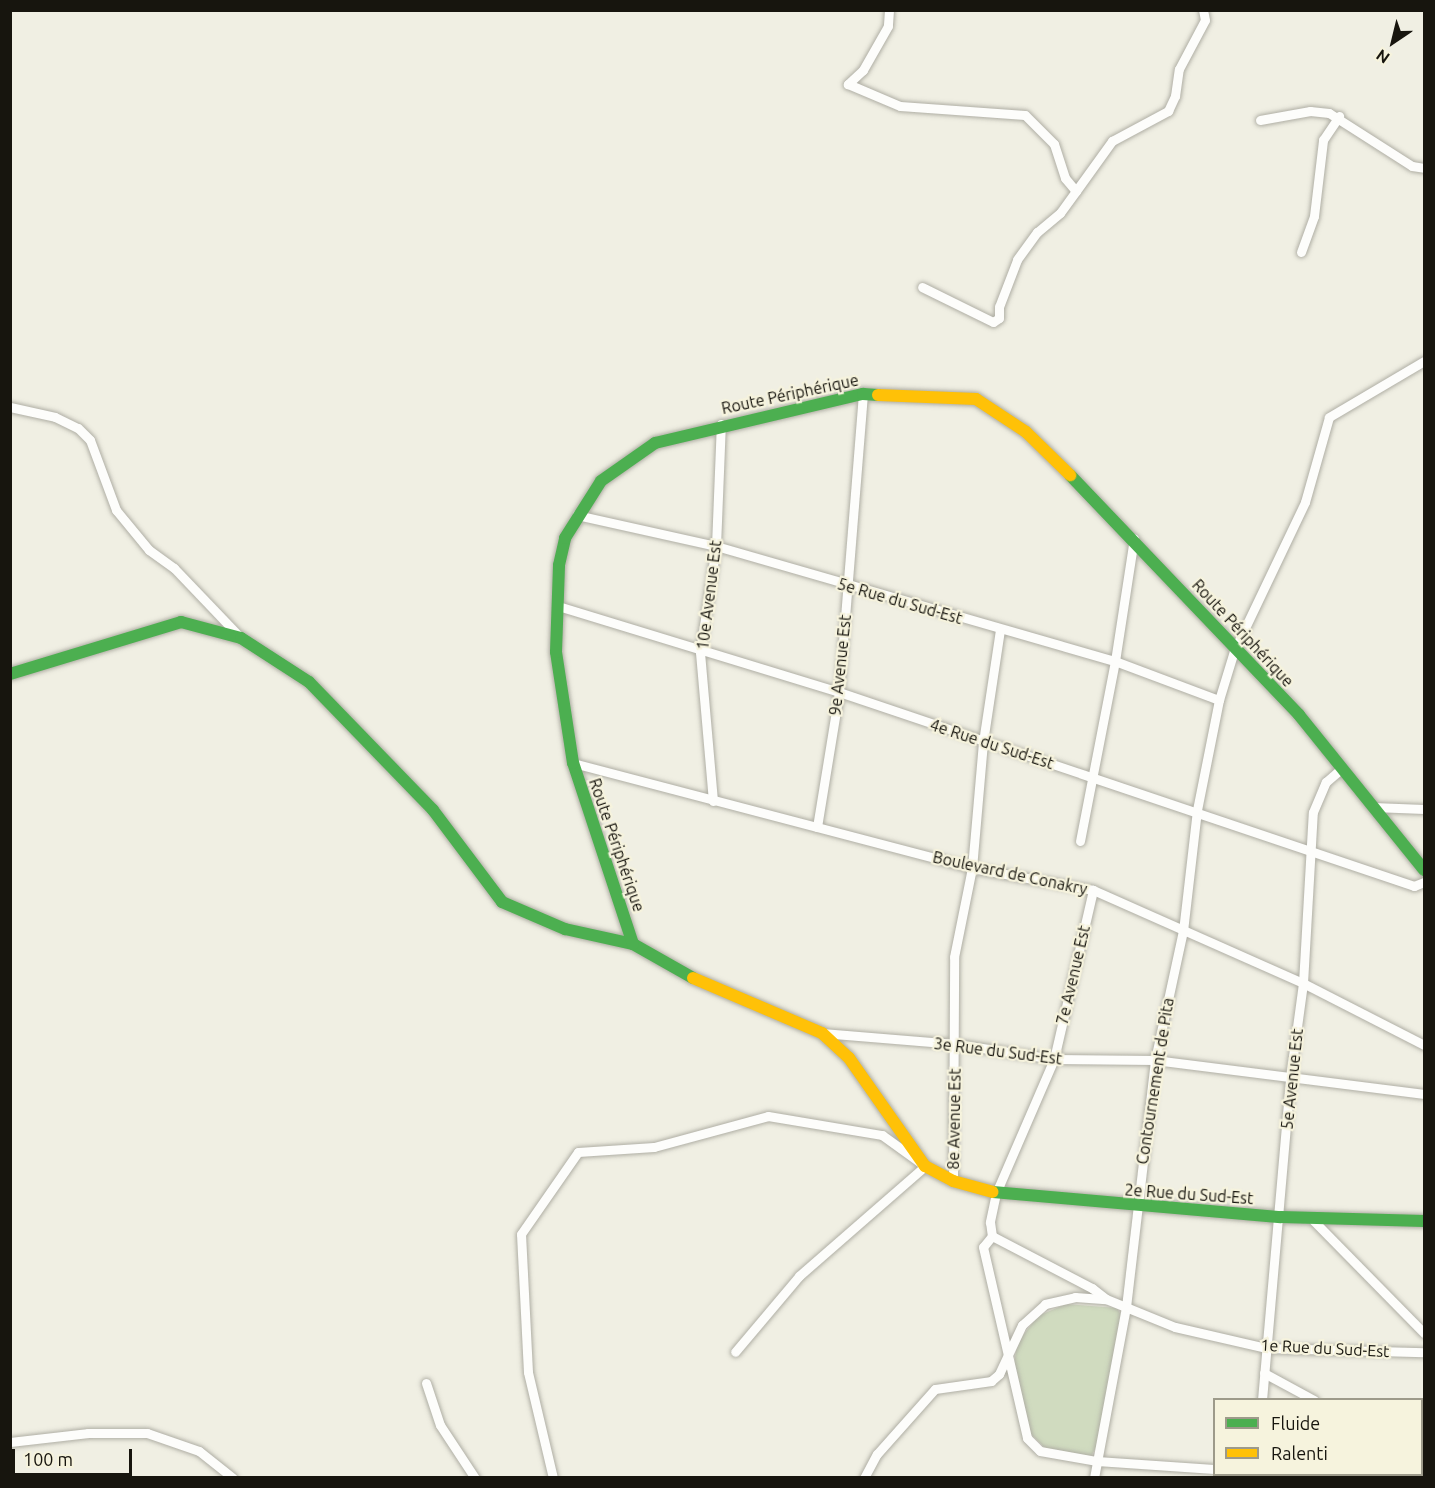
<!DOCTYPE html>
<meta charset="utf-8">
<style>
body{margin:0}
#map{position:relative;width:1435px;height:1488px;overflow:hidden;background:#f0efe3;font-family:Ubuntu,sans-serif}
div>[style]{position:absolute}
.forest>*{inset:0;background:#d0dbbf}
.roads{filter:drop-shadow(0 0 2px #afaea4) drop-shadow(0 0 2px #afaea4)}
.street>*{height:9px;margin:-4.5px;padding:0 4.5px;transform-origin:4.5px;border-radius:4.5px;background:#fdfdfb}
.fast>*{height:12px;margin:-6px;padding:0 6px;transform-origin:6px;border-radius:6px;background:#4caf50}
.slow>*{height:12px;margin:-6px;padding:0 6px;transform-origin:6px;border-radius:6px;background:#ffc107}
span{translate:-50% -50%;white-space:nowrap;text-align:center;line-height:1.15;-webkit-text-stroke:4.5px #f6f3dd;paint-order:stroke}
.street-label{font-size:16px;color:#17150e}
.frame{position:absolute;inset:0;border:12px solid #17150e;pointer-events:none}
.legend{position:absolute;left:1213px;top:1398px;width:210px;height:78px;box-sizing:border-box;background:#f6f3dd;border:2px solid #9d9a8a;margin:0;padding:8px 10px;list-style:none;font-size:18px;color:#17150e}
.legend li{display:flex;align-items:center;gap:12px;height:30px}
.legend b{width:30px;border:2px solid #9d9a8a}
.north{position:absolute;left:1363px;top:12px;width:60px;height:60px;-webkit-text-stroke:4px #f6f3dd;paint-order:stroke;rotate:215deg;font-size:16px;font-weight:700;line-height:24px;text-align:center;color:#17150e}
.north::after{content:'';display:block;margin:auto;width:21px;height:27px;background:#17150e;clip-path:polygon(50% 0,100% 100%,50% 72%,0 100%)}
.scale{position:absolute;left:12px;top:1449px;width:120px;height:27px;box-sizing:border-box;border:3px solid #17150e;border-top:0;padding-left:8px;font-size:18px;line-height:21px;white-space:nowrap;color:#17150e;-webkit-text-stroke:4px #f6f3dd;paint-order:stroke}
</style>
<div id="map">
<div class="forest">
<div style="clip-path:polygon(1066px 1304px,1117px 1308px,1121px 1315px,1097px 1446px,1091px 1456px,1046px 1449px,1028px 1431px,1014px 1366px,1017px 1343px,1038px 1316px)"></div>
</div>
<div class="roads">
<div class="street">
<div style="left:889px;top:10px;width:16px;rotate:94deg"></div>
<div style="left:888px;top:26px;width:51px;rotate:119.6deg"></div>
<div style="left:863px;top:70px;width:21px;rotate:137deg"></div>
<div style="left:848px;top:84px;width:56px;rotate:22.9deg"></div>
<div style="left:900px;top:106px;width:125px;rotate:4.1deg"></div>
<div style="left:1025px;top:115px;width:41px;rotate:45deg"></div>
<div style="left:1054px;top:144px;width:36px;rotate:72deg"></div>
<div style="left:1065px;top:178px;width:17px;rotate:50deg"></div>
<div style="left:1076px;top:191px;width:27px;rotate:126deg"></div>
<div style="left:1060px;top:213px;width:30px;rotate:140deg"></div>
<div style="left:1037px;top:232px;width:34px;rotate:126deg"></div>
<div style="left:1017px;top:260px;width:50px;rotate:111deg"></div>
<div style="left:999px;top:307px;width:11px;rotate:90deg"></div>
<div style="left:999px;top:318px;width:7px;rotate:146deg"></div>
<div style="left:993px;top:322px;width:79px;rotate:-153.8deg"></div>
<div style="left:1260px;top:120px;width:51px;rotate:-10.2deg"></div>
<div style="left:1310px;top:111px;width:19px;rotate:6deg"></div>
<div style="left:1329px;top:113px;width:98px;rotate:32.6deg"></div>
<div style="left:1412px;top:166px;width:12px;rotate:9deg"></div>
<div style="left:1076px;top:191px;width:62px;rotate:-54.2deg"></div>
<div style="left:1112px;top:141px;width:64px;rotate:-28.2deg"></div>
<div style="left:1168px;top:111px;width:17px;rotate:-65deg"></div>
<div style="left:1175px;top:96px;width:27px;rotate:-82deg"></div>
<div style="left:1179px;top:69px;width:55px;rotate:-62deg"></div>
<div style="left:1205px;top:20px;width:10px;rotate:-101deg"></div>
<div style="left:1301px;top:252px;width:38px;rotate:-70deg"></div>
<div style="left:1314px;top:216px;width:77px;rotate:-83.2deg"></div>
<div style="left:1323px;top:140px;width:29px;rotate:-56deg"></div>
<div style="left:10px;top:407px;width:46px;rotate:12.5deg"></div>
<div style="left:55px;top:417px;width:25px;rotate:26deg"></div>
<div style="left:78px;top:428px;width:17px;rotate:45deg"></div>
<div style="left:90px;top:440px;width:75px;rotate:69.6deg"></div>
<div style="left:116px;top:510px;width:52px;rotate:50.5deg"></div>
<div style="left:149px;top:550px;width:31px;rotate:36deg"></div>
<div style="left:174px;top:568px;width:97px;rotate:46.3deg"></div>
<div style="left:577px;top:515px;width:142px;rotate:12.6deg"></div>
<div style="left:716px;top:546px;width:415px;rotate:16.1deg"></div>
<div style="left:1115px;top:661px;width:111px;rotate:20.6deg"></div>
<div style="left:558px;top:606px;width:294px;rotate:17deg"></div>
<div style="left:839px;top:692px;width:607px;rotate:18.64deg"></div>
<div style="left:1414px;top:886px;width:11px;rotate:-22deg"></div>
<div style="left:573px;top:763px;width:413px;rotate:14.7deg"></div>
<div style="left:972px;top:868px;width:123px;rotate:10.3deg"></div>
<div style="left:1093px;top:890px;width:230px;rotate:23.9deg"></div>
<div style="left:1303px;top:983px;width:136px;rotate:27.1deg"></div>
<div style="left:713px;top:801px;width:150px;rotate:-95deg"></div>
<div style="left:700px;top:652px;width:107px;rotate:-81.4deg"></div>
<div style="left:716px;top:546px;width:122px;rotate:-87.7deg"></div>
<div style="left:1373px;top:807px;width:51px;rotate:2.2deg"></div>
<div style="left:817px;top:827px;width:137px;rotate:-80.7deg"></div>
<div style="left:839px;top:692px;width:299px;rotate:-85.4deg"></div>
<div style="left:1080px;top:841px;width:183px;rotate:-79deg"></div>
<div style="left:1115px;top:661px;width:124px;rotate:-81.2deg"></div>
<div style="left:1093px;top:890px;width:173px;rotate:103deg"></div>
<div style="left:1054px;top:1059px;width:146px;rotate:113.4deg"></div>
<div style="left:996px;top:1193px;width:30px;rotate:102deg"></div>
<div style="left:990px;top:1222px;width:14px;rotate:82deg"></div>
<div style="left:992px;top:1236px;width:113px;rotate:27.5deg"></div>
<div style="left:1092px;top:1288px;width:18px;rotate:38deg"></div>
<div style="left:822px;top:1033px;width:134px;rotate:4.7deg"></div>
<div style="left:956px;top:1044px;width:99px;rotate:8.7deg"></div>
<div style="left:1054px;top:1059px;width:101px;rotate:0.6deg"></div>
<div style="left:1155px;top:1060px;width:271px;rotate:7.2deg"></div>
<div style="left:953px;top:1181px;width:224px;rotate:-89.7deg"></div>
<div style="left:954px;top:957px;width:91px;rotate:-78.6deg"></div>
<div style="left:972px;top:868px;width:126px;rotate:-85deg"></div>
<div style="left:983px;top:742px;width:114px;rotate:-81.4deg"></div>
<div style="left:1311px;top:1218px;width:161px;rotate:45.5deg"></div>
<div style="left:992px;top:1236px;width:14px;rotate:129deg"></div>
<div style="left:983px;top:1247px;width:196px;rotate:77deg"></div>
<div style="left:1027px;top:1438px;width:18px;rotate:45deg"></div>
<div style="left:1040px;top:1451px;width:58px;rotate:10deg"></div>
<div style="left:1097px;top:1461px;width:117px;rotate:3.9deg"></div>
<div style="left:1264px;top:1373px;width:57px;rotate:28.4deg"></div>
<div style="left:426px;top:1383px;width:44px;rotate:71.6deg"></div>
<div style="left:440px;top:1425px;width:64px;rotate:56.6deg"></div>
<div style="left:1262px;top:1400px;width:323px;rotate:-85deg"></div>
<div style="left:1290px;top:1078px;width:96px;rotate:-82.2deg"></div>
<div style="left:1303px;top:983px;width:171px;rotate:-86.7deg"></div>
<div style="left:1313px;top:812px;width:33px;rotate:-67deg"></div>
<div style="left:1326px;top:782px;width:21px;rotate:-41deg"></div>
<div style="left:10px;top:1442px;width:79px;rotate:-6.6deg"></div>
<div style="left:88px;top:1433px;width:59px"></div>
<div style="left:147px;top:1433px;width:55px;rotate:19.1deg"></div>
<div style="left:199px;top:1451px;width:43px;rotate:38.5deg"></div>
<div style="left:1422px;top:1456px;width:3px;rotate:45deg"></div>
<div style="left:1293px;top:1474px;width:32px;rotate:7deg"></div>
<div style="left:553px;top:1478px;width:109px;rotate:-103.3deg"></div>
<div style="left:528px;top:1372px;width:138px;rotate:-92.9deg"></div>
<div style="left:521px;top:1234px;width:100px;rotate:-55.2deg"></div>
<div style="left:578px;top:1152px;width:76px;rotate:-3.8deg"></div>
<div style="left:654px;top:1147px;width:118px;rotate:-15.2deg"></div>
<div style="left:768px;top:1116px;width:116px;rotate:9.5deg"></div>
<div style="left:882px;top:1135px;width:53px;rotate:35.8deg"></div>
<div style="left:925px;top:1166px;width:167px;rotate:138.9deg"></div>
<div style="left:799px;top:1276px;width:99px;rotate:130.1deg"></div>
<div style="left:864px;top:1478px;width:27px;rotate:-62deg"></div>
<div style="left:877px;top:1454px;width:87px;rotate:-48.3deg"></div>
<div style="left:935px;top:1389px;width:57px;rotate:-8.1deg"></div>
<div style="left:991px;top:1381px;width:11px;rotate:-41deg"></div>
<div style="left:999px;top:1374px;width:54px;rotate:-64.9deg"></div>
<div style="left:1022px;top:1325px;width:31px;rotate:-42deg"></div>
<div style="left:1045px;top:1304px;width:31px;rotate:-13deg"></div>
<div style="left:1075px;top:1297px;width:31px;rotate:4deg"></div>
<div style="left:1106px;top:1299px;width:74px;rotate:22.1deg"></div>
<div style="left:1175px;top:1327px;width:93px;rotate:13deg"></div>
<div style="left:1266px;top:1348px;width:158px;rotate:1.5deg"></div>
<div style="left:1094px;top:1478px;width:174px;rotate:-79.4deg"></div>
<div style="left:1126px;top:1307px;width:249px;rotate:-83.3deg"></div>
<div style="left:1155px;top:1060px;width:132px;rotate:-77.8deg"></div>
<div style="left:1183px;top:931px;width:122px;rotate:-83.4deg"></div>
<div style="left:1197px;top:810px;width:112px;rotate:-78.7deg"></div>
<div style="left:1219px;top:700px;width:51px;rotate:-73deg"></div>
<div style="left:1234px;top:651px;width:165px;rotate:-64.5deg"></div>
<div style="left:1305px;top:502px;width:88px;rotate:-74.2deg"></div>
<div style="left:1329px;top:417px;width:110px;rotate:-30.5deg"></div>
<div style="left:1260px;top:1478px;width:4px;rotate:-90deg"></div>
</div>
<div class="fast">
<div style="left:1070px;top:475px;width:332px;rotate:46.3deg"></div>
<div style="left:1299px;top:715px;width:199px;rotate:51.1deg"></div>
<div style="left:10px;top:674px;width:179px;rotate:-16.9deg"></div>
<div style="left:181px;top:622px;width:62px;rotate:14.9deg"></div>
<div style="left:241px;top:638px;width:81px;rotate:32.9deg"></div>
<div style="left:309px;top:682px;width:178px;rotate:45.9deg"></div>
<div style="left:433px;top:810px;width:115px;rotate:53.1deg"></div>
<div style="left:502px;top:902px;width:69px;rotate:23.2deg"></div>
<div style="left:565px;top:929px;width:70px;rotate:12.4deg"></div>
<div style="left:633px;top:944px;width:69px;rotate:29.5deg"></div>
<div style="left:633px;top:944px;width:191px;rotate:-108.3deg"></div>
<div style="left:573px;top:763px;width:112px;rotate:-98.7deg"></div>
<div style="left:556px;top:652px;width:87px;rotate:-88deg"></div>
<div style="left:559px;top:565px;width:28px;rotate:-77deg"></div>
<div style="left:565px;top:538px;width:67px;rotate:-57.7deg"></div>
<div style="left:601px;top:481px;width:66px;rotate:-35.1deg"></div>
<div style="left:655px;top:443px;width:214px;rotate:-13.3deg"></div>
<div style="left:863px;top:394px;width:15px;rotate:4deg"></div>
<div style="left:993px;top:1192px;width:289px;rotate:5deg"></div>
<div style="left:1281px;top:1217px;width:143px;rotate:1.6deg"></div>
</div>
<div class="slow">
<div style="left:878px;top:395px;width:98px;rotate:2.3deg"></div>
<div style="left:976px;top:399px;width:60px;rotate:33.4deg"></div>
<div style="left:1026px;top:432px;width:62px;rotate:44.3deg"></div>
<div style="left:693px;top:978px;width:140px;rotate:23.1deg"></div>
<div style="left:822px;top:1033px;width:37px;rotate:43deg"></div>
<div style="left:849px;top:1058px;width:132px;rotate:54.9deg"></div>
<div style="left:925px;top:1166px;width:32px;rotate:28deg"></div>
<div style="left:953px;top:1181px;width:41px;rotate:15.4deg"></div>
</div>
</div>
<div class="street-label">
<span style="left:790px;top:394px;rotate:-12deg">Route Périphérique</span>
<span style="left:709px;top:595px;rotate:-83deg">10e Avenue Est</span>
<span style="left:900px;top:601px;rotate:16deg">5e Rue du Sud-Est</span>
<span style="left:1243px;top:633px;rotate:47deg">Route Périphérique</span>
<span style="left:840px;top:665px;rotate:-84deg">9e Avenue Est</span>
<span style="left:992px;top:744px;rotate:18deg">4e Rue du Sud-Est</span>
<span style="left:617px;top:845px;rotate:71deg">Route Périphérique</span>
<span style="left:1010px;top:873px;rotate:12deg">Boulevard de Conakry</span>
<span style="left:1073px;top:975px;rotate:-77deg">7e Avenue Est</span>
<span style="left:998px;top:1051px;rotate:7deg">3e Rue du Sud-Est</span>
<span style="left:1292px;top:1079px;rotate:-84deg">5e Avenue Est</span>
<span style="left:1155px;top:1081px;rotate:-81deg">Contournement de Pita</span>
<span style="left:954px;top:1119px;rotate:-89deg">8e Avenue Est</span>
<span style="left:1189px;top:1194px;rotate:4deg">2e Rue du Sud-Est</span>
<span style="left:1325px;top:1348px;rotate:3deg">1e Rue du Sud-Est</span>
</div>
<div class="frame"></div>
<ul class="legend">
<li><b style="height:8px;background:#4caf50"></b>Fluide</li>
<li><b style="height:8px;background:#ffc107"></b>Ralenti</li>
</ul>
<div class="north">N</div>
<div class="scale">100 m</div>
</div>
